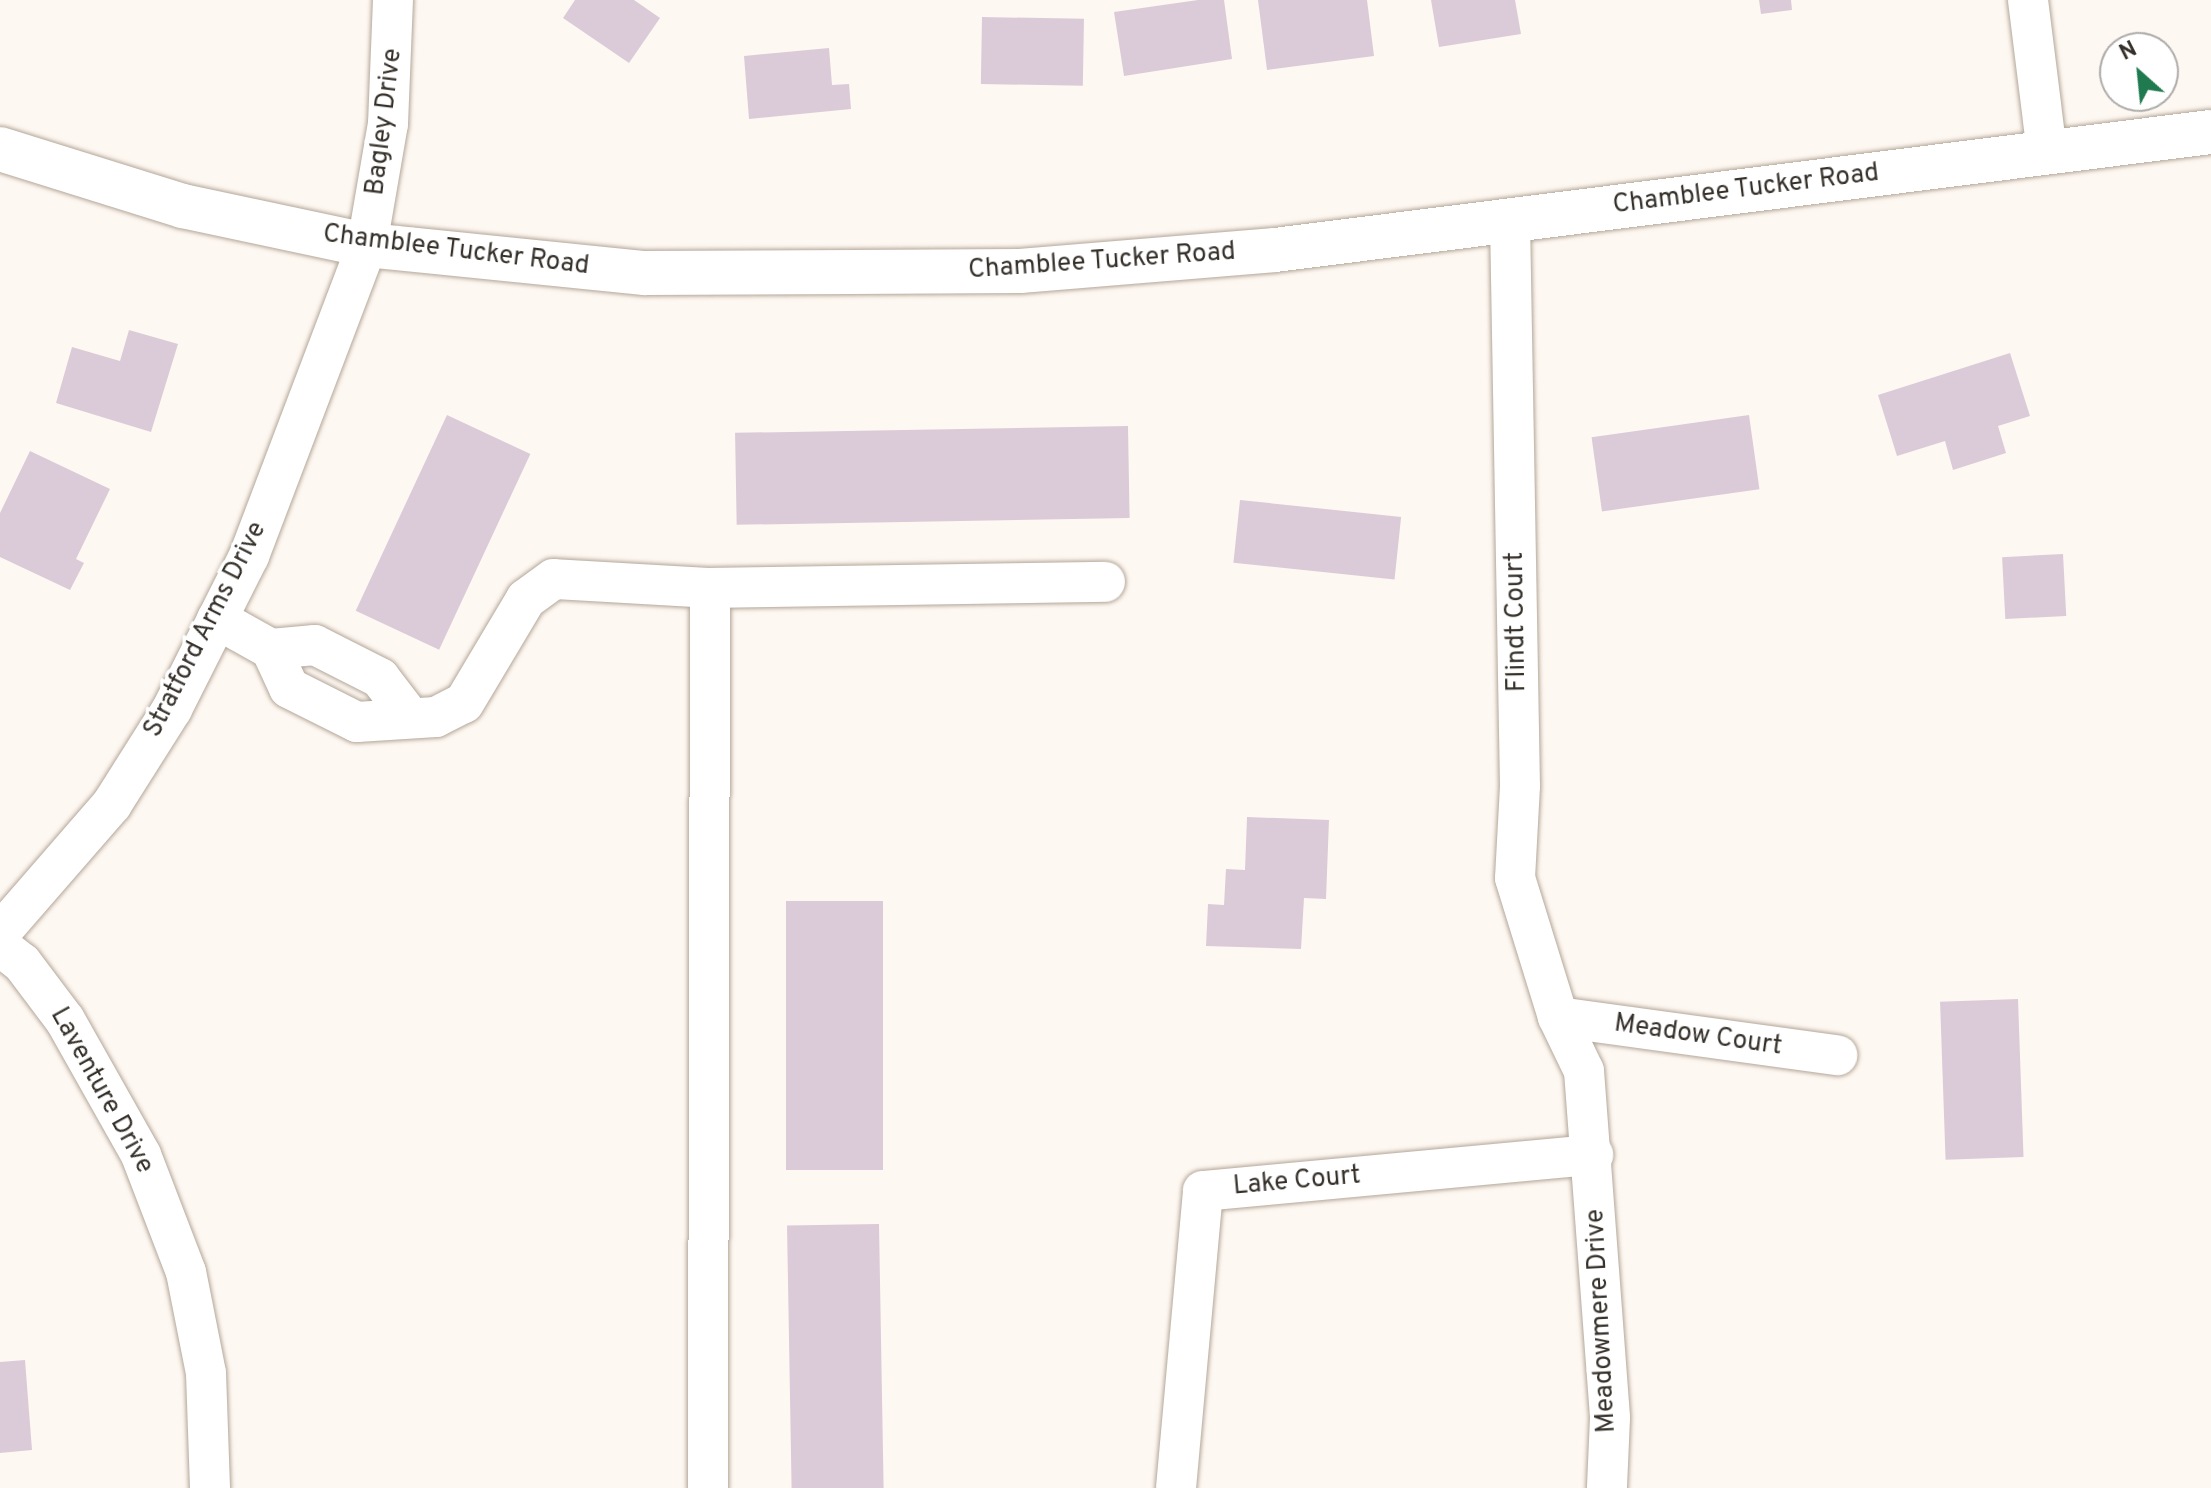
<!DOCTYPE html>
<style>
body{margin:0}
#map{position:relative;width:2211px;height:1488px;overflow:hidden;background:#fef8f2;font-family:Overpass,sans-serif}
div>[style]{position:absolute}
.building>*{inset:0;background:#dbcbd8;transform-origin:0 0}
.roads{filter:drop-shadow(0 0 2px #b3a698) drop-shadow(0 0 2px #b3a698)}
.minor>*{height:40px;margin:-20px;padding:0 20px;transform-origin:20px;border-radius:20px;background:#fff}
.secondary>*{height:44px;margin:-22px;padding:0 22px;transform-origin:22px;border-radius:22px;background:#fff}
span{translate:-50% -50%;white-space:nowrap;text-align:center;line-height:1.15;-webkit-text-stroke:7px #fff;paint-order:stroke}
.street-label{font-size:26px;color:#35302a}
.north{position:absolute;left:2099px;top:32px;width:80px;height:80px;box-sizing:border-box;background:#fff;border:2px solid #aeacaa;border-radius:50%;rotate:333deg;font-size:22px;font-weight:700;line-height:32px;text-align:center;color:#35302a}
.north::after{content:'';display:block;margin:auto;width:28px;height:36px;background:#207a4f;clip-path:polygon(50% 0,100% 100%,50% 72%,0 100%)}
</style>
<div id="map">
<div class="building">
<div style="clip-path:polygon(575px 0,634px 0,660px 18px,629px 63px,563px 18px)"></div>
<div style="clip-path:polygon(1198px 0,1224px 0,1232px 59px,1124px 76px,1114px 12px)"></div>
<div style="clip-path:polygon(1258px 0,1367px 0,1374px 56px,1267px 70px)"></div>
<div style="clip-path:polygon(1431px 0,1515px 0,1521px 34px,1439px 47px)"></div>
<div style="clip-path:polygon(1759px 0,1791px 0,1792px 10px,1761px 14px)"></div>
<div style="left:982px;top:17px;width:102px;height:67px;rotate:1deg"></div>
<div style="clip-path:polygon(829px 48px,832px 85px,849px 84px,851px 109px,749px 119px,744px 56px)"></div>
<div style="clip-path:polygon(129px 330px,178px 344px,151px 432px,56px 403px,72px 347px,120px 361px)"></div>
<div style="clip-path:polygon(2010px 353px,2030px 416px,1998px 426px,2006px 453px,1953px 470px,1945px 441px,1897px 456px,1878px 395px)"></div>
<div style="left:447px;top:415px;width:92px;height:216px;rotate:25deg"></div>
<div style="left:1749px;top:415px;width:75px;height:159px;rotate:82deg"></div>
<div style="left:1128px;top:426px;width:92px;height:393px;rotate:89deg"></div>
<div style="clip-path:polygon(30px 451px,110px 489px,76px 559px,84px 563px,70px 590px,0 557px,0 513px)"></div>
<div style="left:1240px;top:500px;width:162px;height:63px;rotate:6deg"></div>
<div style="left:2063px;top:554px;width:62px;height:61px;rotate:87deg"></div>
<div style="clip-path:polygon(1247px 817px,1329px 820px,1326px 899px,1304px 898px,1301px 949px,1206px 946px,1208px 904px,1224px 905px,1226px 869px,1245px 870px)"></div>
<div style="left:786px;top:901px;width:97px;height:269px"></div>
<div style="left:2018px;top:999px;width:158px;height:78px;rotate:88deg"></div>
<div style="left:879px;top:1224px;width:264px;height:92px;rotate:89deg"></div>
<div style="clip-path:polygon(25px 1360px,32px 1450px,0 1453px,0 1362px)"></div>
</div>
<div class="roads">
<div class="minor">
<div style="left:2028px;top:0;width:153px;rotate:82.9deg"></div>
<div style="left:1510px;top:220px;width:566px;rotate:88.99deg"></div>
<div style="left:1520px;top:786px;width:92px;rotate:93.1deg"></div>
<div style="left:1515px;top:878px;width:145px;rotate:72.8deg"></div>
<div style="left:1558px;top:1017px;width:60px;rotate:64.3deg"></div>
<div style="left:1584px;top:1071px;width:348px;rotate:85.7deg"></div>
<div style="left:1610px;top:1418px;width:70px;rotate:92.5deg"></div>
<div style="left:710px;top:588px;width:395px;rotate:-0.9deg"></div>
<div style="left:217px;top:619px;width:62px;rotate:29.1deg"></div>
<div style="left:271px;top:649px;width:44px;rotate:-5.2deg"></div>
<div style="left:315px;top:645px;width:73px;rotate:26.9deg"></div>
<div style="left:380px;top:678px;width:48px;rotate:52.7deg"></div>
<div style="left:271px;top:649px;width:43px;rotate:65.2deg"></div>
<div style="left:289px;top:688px;width:76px;rotate:26.6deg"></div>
<div style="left:357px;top:722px;width:79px;rotate:-3.6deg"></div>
<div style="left:436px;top:717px;width:31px;rotate:-27deg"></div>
<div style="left:464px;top:703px;width:121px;rotate:-59.2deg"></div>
<div style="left:526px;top:599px;width:34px;rotate:-36deg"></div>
<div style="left:554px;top:579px;width:156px;rotate:3.3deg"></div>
<div style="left:710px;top:588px;width:900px;rotate:90.13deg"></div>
<div style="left:0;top:933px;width:171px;rotate:-49deg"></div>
<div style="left:112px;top:804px;width:112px;rotate:-57.7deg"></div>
<div style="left:172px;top:709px;width:171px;rotate:-63.3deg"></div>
<div style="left:249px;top:556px;width:333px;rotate:-69.2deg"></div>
<div style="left:367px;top:245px;width:123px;rotate:-80.2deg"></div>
<div style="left:388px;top:124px;width:124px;rotate:-87.7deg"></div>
<div style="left:0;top:946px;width:28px;rotate:38deg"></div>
<div style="left:22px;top:963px;width:71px;rotate:53deg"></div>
<div style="left:65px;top:1020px;width:155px;rotate:60.6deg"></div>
<div style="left:141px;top:1155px;width:125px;rotate:69deg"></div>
<div style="left:186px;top:1272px;width:103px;rotate:78.8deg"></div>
<div style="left:206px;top:1373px;width:115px;rotate:88deg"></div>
<div style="left:1558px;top:1017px;width:282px;rotate:7.8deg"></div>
<div style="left:1176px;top:1488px;width:298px;rotate:-84.8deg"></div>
<div style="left:1203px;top:1191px;width:392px;rotate:-5.3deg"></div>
</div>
<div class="secondary">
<div style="left:0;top:149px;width:192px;rotate:17.3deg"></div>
<div style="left:183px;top:206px;width:188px;rotate:12deg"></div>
<div style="left:367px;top:245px;width:279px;rotate:5.8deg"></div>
<div style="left:645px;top:273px;width:375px;rotate:-0.3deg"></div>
<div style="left:1020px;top:271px;width:256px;rotate:-4.7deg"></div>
<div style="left:1275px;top:250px;width:943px;rotate:-7.19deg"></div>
</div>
</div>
<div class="street-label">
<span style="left:385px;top:122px;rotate:-83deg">Bagley Drive</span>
<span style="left:1746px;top:190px;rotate:-7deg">Chamblee Tucker Road</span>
<span style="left:456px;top:251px;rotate:7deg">Chamblee Tucker Road</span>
<span style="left:1102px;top:262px;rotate:-4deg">Chamblee Tucker Road</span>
<span style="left:1517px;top:622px;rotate:-91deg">Flindt Court</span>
<span style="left:206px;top:630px;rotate:-63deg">Stratford Arms Drive</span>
<span style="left:1698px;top:1036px;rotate:8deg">Meadow Court</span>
<span style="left:101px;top:1091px;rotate:61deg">Laventure Drive</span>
<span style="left:1297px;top:1182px;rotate:-5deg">Lake Court</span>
<span style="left:1602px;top:1321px;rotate:-93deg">Meadowmere Drive</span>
</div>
<div class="north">N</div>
</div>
